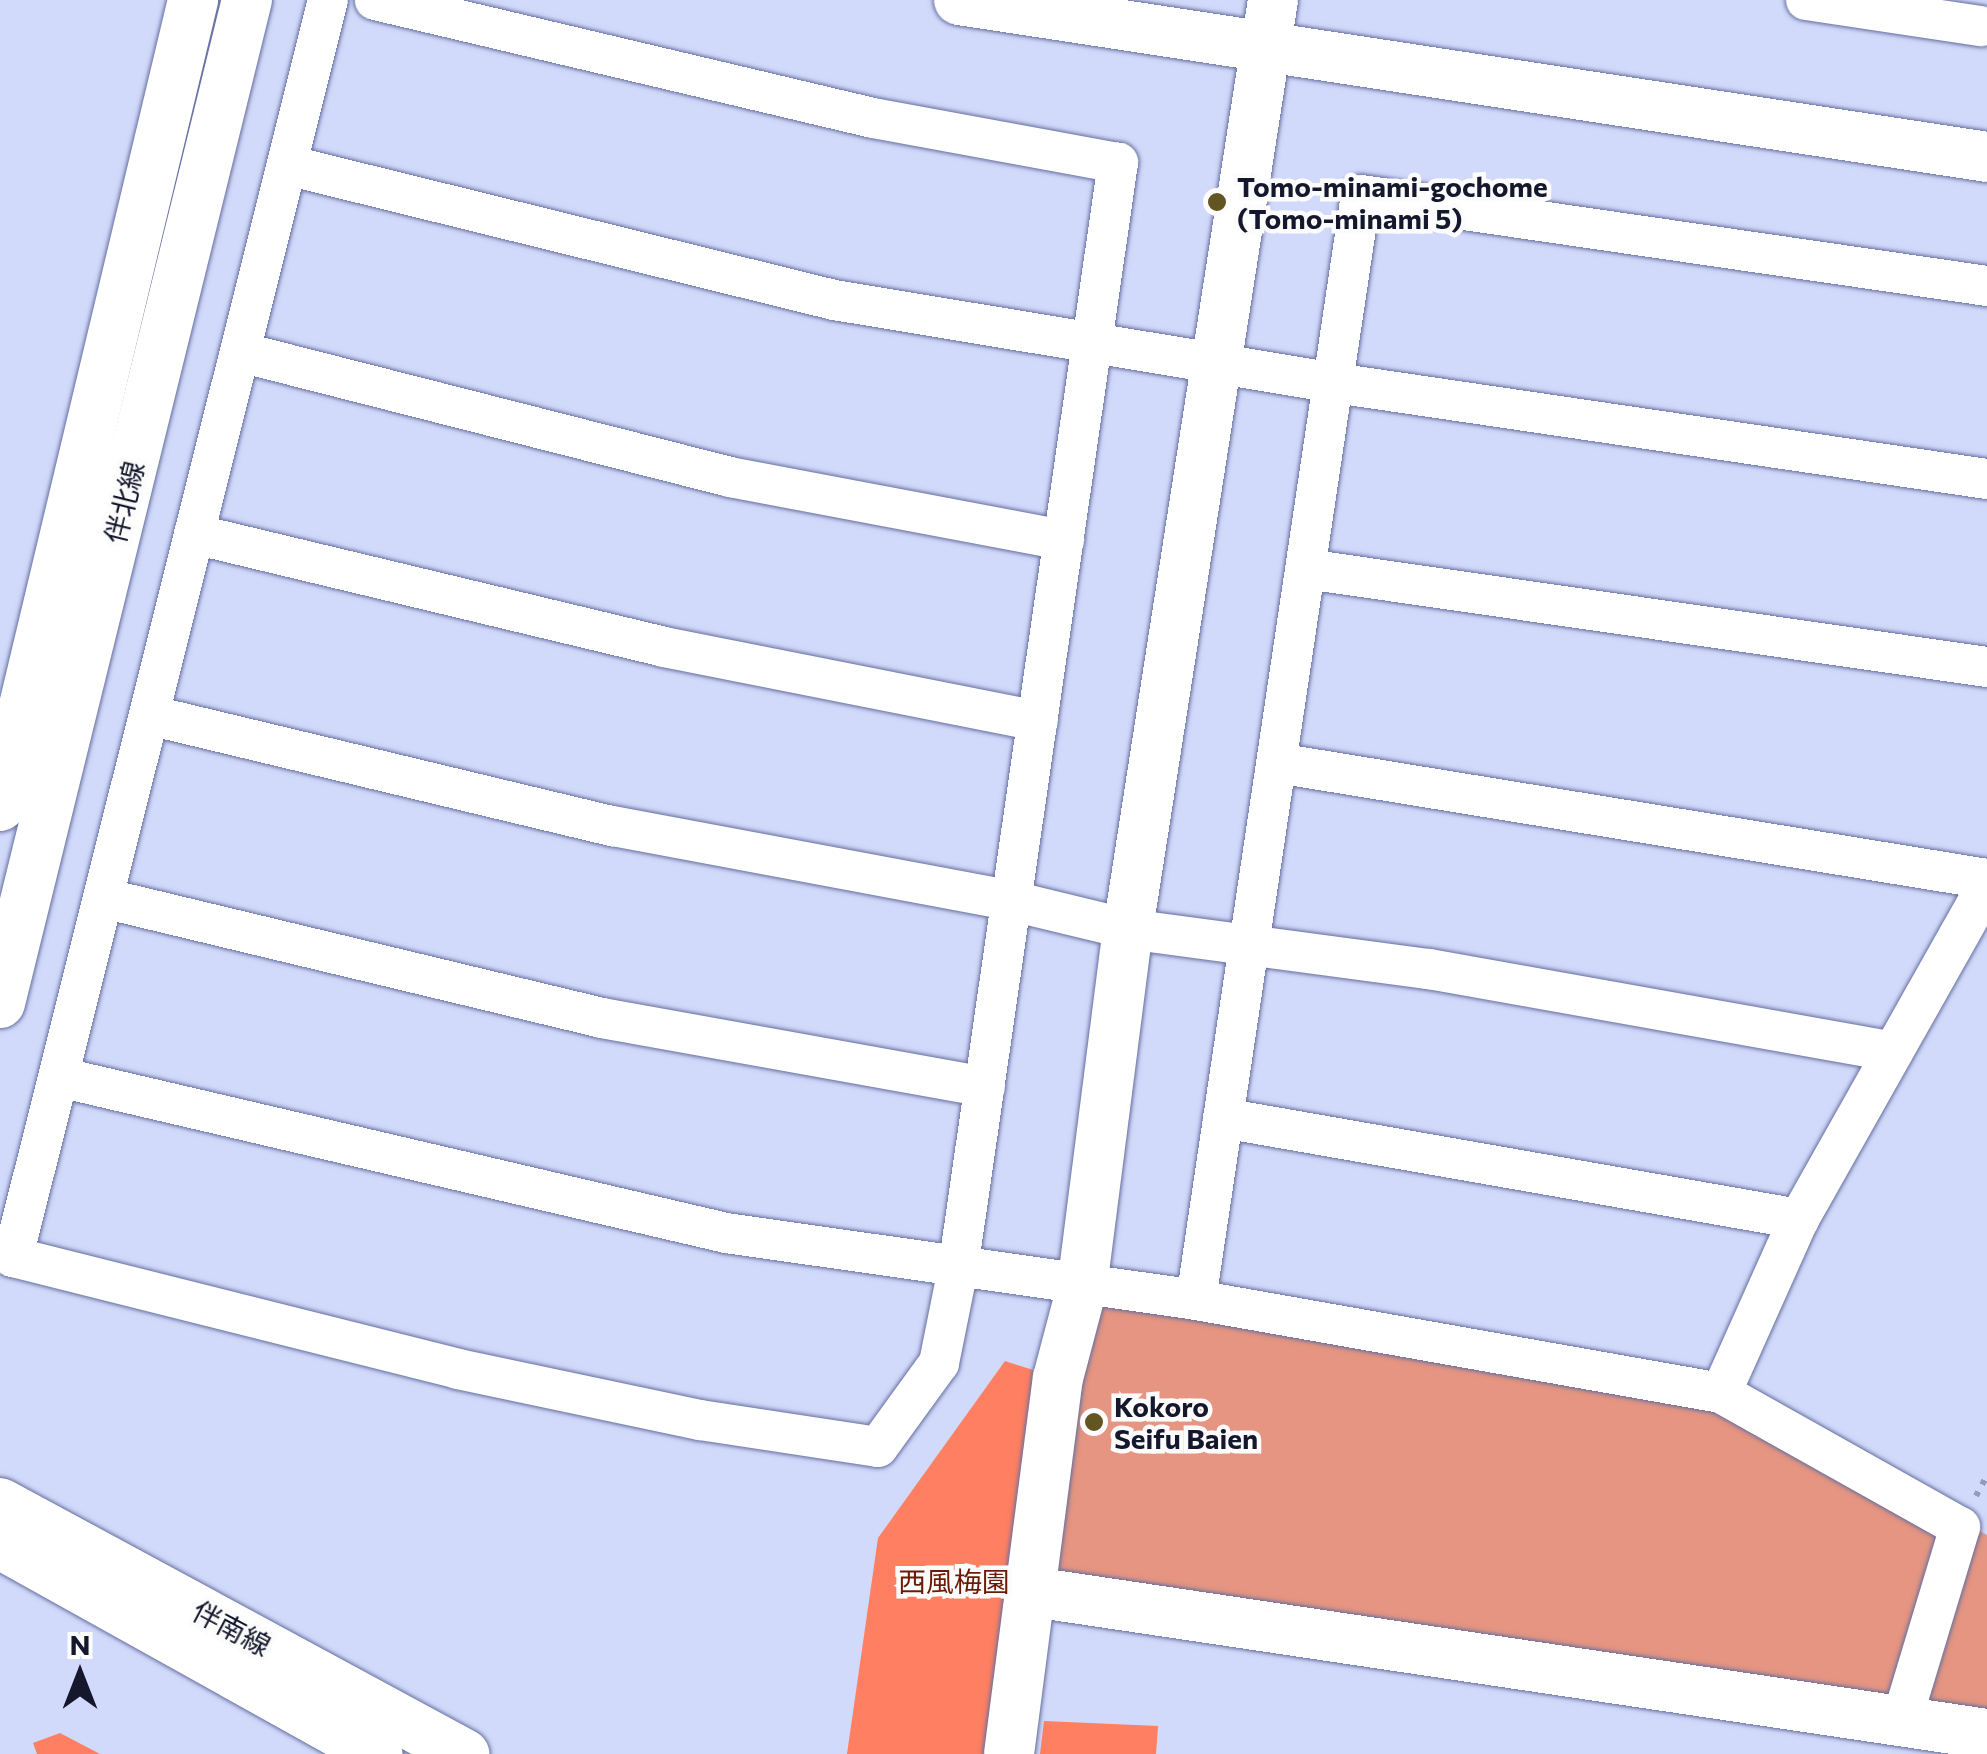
<!DOCTYPE html>
<meta charset="utf-8">
<style>
body{margin:0}
#map{position:relative;width:1987px;height:1754px;overflow:hidden;background:#d2dafb;font-family:Commissioner,"Noto Sans JP",sans-serif}
div>[style]{position:absolute}
.green>*{inset:0;background:#e59581}
.forest>*{inset:0;background:#fe7f61}
.path>*{height:6px;margin-top:-3px;transform-origin:0;background:repeating-linear-gradient(90deg,#959bb8 0 5px,transparent 0 13px)}
.roads{filter:drop-shadow(0 0 2px #656fa0) drop-shadow(0 0 2px #656fa0)}
.minor>*{height:40px;margin:-20px;padding:0 20px;transform-origin:20px;border-radius:20px;background:#fff}
.tertiary>*{height:50px;margin:-25px;padding:0 25px;transform-origin:25px;border-radius:25px;background:#fff}
.dots>*{width:28px;height:28px;translate:-50% -50%;box-sizing:border-box;border:5px solid #fcfcfc;border-radius:50%}
span{translate:-50% -50%;white-space:nowrap;text-align:center;line-height:1.15;-webkit-text-stroke:9px #fcfcfc;paint-order:stroke}
.poi-label{font-size:28px;color:#15182c;font-weight:700}
.left{translate:0 -50%;text-align:left}
.street-label{font-size:28px;color:#15182c}
.park-label{font-size:28px;color:#691b07}
.north{position:absolute;left:30px;top:1624px;width:100px;height:100px;-webkit-text-stroke:8px #fcfcfc;paint-order:stroke;rotate:0deg;font-size:28px;font-weight:700;line-height:40px;text-align:center;color:#15182c}
.north::after{content:'';display:block;margin:auto;width:35px;height:45px;background:#15182c;clip-path:polygon(50% 0,100% 100%,50% 72%,0 100%)}
</style>
<div id="map">
<div class="green">
<div style="clip-path:polygon(1082px 1287px,1721px 1393px,1987px 1535px,1987px 1734px,1033px 1592px)"></div>
</div>
<div class="forest">
<div style="clip-path:polygon(1005px 1361px,1058px 1378px,1009px 1754px,847px 1754px,878px 1538px)"></div>
<div style="clip-path:polygon(1044px 1721px,1158px 1726px,1156px 1754px,1040px 1754px)"></div>
<div style="clip-path:polygon(60px 1733px,100px 1754px,37px 1754px,33px 1743px)"></div>
</div>
<div class="path">
<div style="left:1976px;top:1496px;width:24px;rotate:-62deg"></div>
</div>
<div class="roads">
<div class="minor">
<div style="left:328px;top:0;width:1296px;rotate:104.07deg"></div>
<div style="left:13px;top:1257px;width:459px;rotate:14.1deg"></div>
<div style="left:458px;top:1369px;width:247px;rotate:11.9deg"></div>
<div style="left:700px;top:1420px;width:180px;rotate:8.6deg"></div>
<div style="left:878px;top:1447px;width:104px;rotate:-54deg"></div>
<div style="left:939px;top:1363px;width:96px;rotate:-78.6deg"></div>
<div style="left:958px;top:1269px;width:1118px;rotate:-81.77deg"></div>
<div style="left:1118px;top:163px;width:249px;rotate:-169.6deg"></div>
<div style="left:873px;top:118px;width:512px;rotate:-166.67deg"></div>
<div style="left:1806px;top:0;width:177px;rotate:8.5deg"></div>
<div style="left:287px;top:165px;width:563px;rotate:13.86deg"></div>
<div style="left:834px;top:300px;width:508px;rotate:9.41deg"></div>
<div style="left:1335px;top:383px;width:659px;rotate:8.38deg"></div>
<div style="left:240px;top:352px;width:506px;rotate:14.31deg"></div>
<div style="left:730px;top:477px;width:340px;rotate:10.7deg"></div>
<div style="left:194px;top:534px;width:483px;rotate:13.5deg"></div>
<div style="left:664px;top:647px;width:381px;rotate:11.2deg"></div>
<div style="left:1306px;top:569px;width:688px;rotate:8.19deg"></div>
<div style="left:149px;top:715px;width:477px;rotate:13.5deg"></div>
<div style="left:613px;top:826px;width:406px;rotate:10.6deg"></div>
<div style="left:1012px;top:901px;width:119px;rotate:13.6deg"></div>
<div style="left:1128px;top:929px;width:304px;rotate:7.6deg"></div>
<div style="left:1429px;top:969px;width:471px;rotate:10.1deg"></div>
<div style="left:1277px;top:763px;width:719px;rotate:9.28deg"></div>
<div style="left:103px;top:898px;width:513px;rotate:13.52deg"></div>
<div style="left:602px;top:1018px;width:389px;rotate:10.2deg"></div>
<div style="left:59px;top:1077px;width:685px;rotate:13.16deg"></div>
<div style="left:726px;top:1233px;width:475px;rotate:8.1deg"></div>
<div style="left:1196px;top:1300px;width:533px;rotate:10.05deg"></div>
<div style="left:1721px;top:1393px;width:274px;rotate:29.3deg"></div>
<div style="left:1960px;top:1527px;width:205px;rotate:106.8deg"></div>
<div style="left:1223px;top:1118px;width:585px;rotate:9.95deg"></div>
<div style="left:1196px;top:1300px;width:1117px;rotate:-81.51deg"></div>
<div style="left:1361px;top:195px;width:633px;rotate:8.27deg"></div>
<div style="left:1721px;top:1393px;width:191px;rotate:-65.9deg"></div>
<div style="left:1799px;top:1219px;width:383px;rotate:-60.6deg"></div>
</div>
<div class="tertiary">
<div style="left:959px;top:0;width:1040px;rotate:8.68deg"></div>
<div style="left:0;top:806px;width:829px;rotate:-76.53deg"></div>
<div style="left:0;top:1003px;width:1033px;rotate:-76.17deg"></div>
<div style="left:0;top:1503px;width:528px;rotate:28.41deg"></div>
<div style="left:0;top:1544px;width:432px;rotate:29.1deg"></div>
<div style="left:1033px;top:1592px;width:965px;rotate:8.47deg"></div>
<div style="left:1009px;top:1754px;width:379px;rotate:-82.6deg"></div>
<div style="left:1058px;top:1378px;width:94px;rotate:-75.2deg"></div>
<div style="left:1082px;top:1287px;width:361px;rotate:-82.7deg"></div>
<div style="left:1128px;top:929px;width:940px;rotate:-81.13deg"></div>
</div>
</div>
<div class="dots">
<div style="left:1217px;top:202px;background:#635522"></div>
<div style="left:1094px;top:1422px;background:#635522"></div>
</div>
<div class="poi-label">
<span class="left" style="left:1237px;top:202px">Tomo-minami-gochome<br>(Tomo-minami 5)</span>
<span class="left" style="left:1114px;top:1422px">Kokoro<br>Seifu Baien</span>
</div>
<div class="street-label">
<span style="left:124px;top:502px;rotate:-76deg">伴北線</span>
<span style="left:232px;top:1628px;rotate:28deg">伴南線</span>
</div>
<div class="park-label">
<span style="left:954px;top:1581px">西風梅園</span>
</div>
<div class="north">N</div>
</div>
